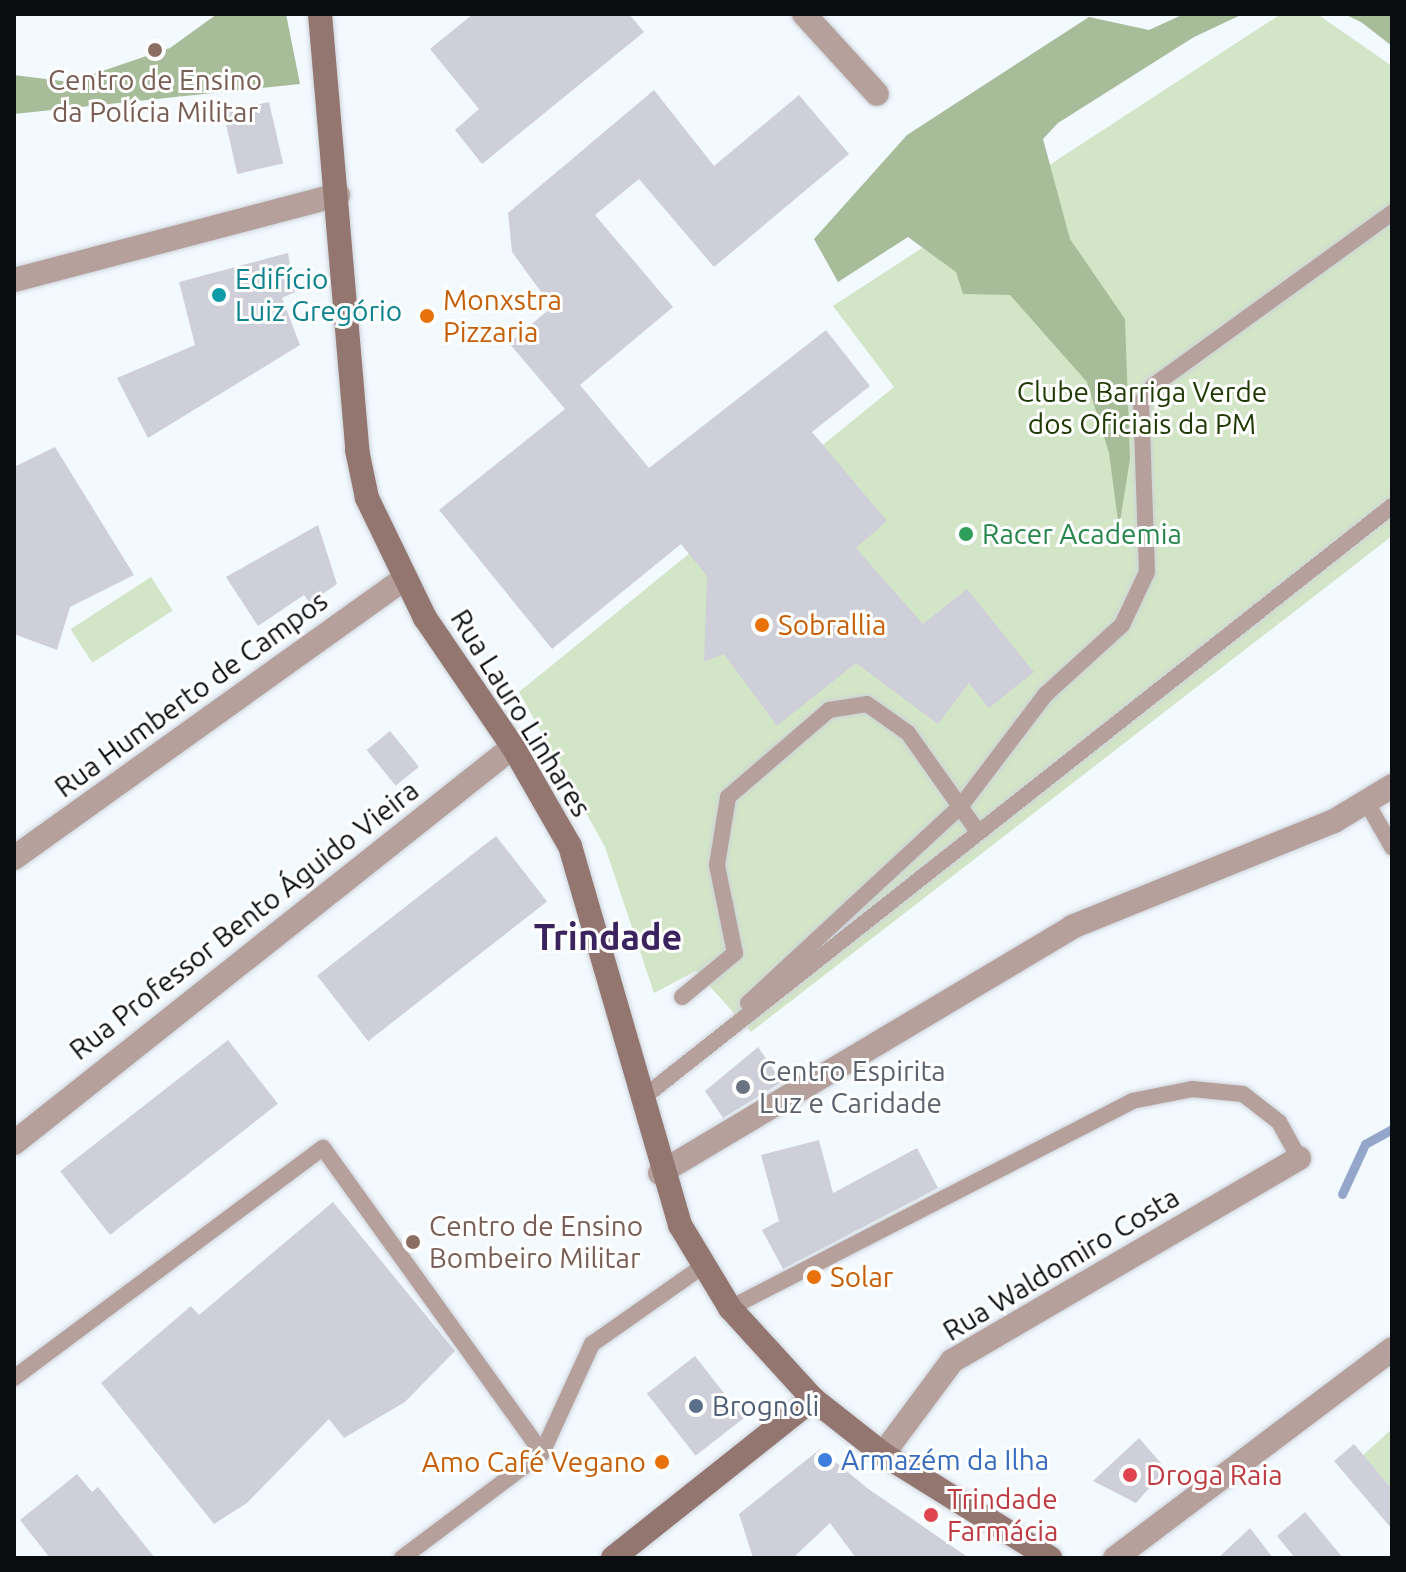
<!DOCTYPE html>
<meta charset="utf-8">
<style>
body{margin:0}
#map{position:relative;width:1406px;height:1572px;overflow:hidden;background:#f2f9ff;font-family:Ubuntu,sans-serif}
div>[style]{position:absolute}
.green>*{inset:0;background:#d3e5c7;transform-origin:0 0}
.forest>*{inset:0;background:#a7bc98}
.stream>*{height:9px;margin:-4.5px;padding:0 4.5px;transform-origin:4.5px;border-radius:4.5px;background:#94a6c9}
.building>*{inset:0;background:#cfcfd9;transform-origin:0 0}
.roads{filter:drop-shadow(0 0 2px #cdd3d9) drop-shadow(0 0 2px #cdd3d9)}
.lane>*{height:16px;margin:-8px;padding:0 8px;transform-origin:8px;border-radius:8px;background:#b5a09c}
.street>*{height:24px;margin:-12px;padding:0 12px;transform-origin:12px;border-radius:12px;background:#b5a09c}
.secondary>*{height:24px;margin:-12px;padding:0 12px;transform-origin:12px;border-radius:12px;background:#937670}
.dots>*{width:22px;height:22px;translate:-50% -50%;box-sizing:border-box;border:4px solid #fff;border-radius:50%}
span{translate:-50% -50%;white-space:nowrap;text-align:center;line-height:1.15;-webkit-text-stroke:6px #fff;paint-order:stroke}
.education-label{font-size:28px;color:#785e54}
.left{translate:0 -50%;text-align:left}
.culture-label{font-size:28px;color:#0d838f}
.food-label{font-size:28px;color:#c56008}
.right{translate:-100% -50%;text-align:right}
.park-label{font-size:28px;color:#1f3902}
.leisure-label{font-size:28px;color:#27864d}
.street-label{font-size:28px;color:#0a0d0f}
.worship-label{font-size:28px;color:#5b616d}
.service-label{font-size:28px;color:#4e5e75}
.shop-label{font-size:28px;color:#366cbe}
.health-label{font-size:28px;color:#be3a42}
.district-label{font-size:36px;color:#3b235d;font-weight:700}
.frame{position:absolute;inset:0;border:16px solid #0a0d0f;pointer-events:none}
</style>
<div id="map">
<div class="green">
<div style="clip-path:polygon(1281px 14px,1317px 14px,1392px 66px,1392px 536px,751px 1032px,696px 971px,654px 993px,605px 847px,519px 692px,894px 387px,833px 306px)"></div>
<div style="left:151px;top:577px;width:40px;height:96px;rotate:57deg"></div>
<div style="clip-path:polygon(1392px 1429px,1392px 1489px,1363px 1455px)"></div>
</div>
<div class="forest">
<div style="clip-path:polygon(217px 14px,286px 14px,300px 84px,14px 114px,14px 75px,70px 82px,170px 48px)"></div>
<div style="clip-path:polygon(1184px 14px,1243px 14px,1194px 37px,1058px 123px,1043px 139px,1070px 239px,1125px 319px,1130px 459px,1119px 528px,1109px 453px,1087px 382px,1010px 295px,963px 294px,956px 272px,908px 237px,838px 282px,814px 239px,907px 135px,1089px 17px,1149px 30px)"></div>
<div style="clip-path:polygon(1344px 14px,1392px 14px,1392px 46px,1361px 22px)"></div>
</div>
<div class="stream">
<div style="left:1342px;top:1194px;width:55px;rotate:-65.3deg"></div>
<div style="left:1365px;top:1144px;width:31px;rotate:-29deg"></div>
</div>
<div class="building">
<div style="clip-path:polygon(473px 14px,629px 14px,644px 32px,482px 164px,455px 130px,479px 109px,430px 49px)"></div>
<div style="clip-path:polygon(654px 90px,714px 166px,799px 95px,849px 154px,714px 267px,639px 179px,595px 215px,673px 307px,580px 385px,649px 468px,826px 330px,870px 386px,812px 432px,887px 521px,856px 548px,923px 624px,967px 589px,1034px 672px,989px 708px,969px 683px,938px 724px,856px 663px,777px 726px,724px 654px,704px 662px,707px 576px,681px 544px,552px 649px,439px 510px,565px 409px,509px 343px,552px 307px,512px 252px,508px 213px)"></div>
<div style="left:269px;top:102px;width:63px;height:47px;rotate:77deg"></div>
<div style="clip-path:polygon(288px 253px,295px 292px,282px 298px,300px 345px,148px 438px,117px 378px,195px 345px,179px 282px)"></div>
<div style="clip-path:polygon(55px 447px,134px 575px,70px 607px,57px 650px,14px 634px,14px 467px)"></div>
<div style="clip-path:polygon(318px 525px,337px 584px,310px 603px,304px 595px,258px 626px,226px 577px)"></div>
<div style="left:390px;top:731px;width:46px;height:30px;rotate:51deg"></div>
<div style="left:496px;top:836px;width:83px;height:227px;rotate:52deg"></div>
<div style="left:228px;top:1040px;width:81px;height:213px;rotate:52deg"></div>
<div style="clip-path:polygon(758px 1047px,782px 1082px,723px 1118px,705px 1091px)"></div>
<div style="clip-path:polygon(819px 1140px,833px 1193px,917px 1148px,938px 1188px,783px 1269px,762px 1230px,779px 1221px,761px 1155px)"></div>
<div style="clip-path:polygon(333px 1202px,455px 1351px,405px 1402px,344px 1438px,329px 1419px,247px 1503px,214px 1524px,101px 1383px,191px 1306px,199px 1315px)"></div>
<div style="left:695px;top:1356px;width:79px;height:61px;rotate:52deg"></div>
<div style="clip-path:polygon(1139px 1438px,1166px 1469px,1136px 1503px,1093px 1481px)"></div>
<div style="clip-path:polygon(1354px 1444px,1392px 1489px,1392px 1529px,1334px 1461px)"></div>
<div style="clip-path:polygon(820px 1449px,867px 1488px,969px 1558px,856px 1558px,830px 1523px,793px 1558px,753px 1558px,739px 1514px)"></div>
<div style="clip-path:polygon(77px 1474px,92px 1492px,98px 1487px,155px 1558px,50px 1558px,20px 1520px)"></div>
<div style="clip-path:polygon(1305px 1512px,1343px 1558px,1295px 1558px,1277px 1536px)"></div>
<div style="clip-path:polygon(1250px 1528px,1273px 1558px,1218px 1558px)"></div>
</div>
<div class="roads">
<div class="lane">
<div style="left:1367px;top:803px;width:51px;rotate:60.4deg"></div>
<div style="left:682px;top:997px;width:69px;rotate:-39.7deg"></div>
<div style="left:735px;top:953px;width:90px;rotate:-101.6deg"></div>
<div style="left:717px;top:865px;width:69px;rotate:-80.8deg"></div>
<div style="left:728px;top:797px;width:133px;rotate:-40.7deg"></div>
<div style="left:829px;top:710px;width:38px;rotate:-9deg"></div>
<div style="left:867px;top:704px;width:50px;rotate:35.3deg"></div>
<div style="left:908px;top:733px;width:118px;rotate:54.7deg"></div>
<div style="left:748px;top:1003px;width:289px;rotate:-42.8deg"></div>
<div style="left:960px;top:807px;width:141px;rotate:-52.8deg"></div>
<div style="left:1045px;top:695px;width:104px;rotate:-42.3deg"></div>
<div style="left:1122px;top:625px;width:59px;rotate:-64.7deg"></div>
<div style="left:1147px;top:572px;width:170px;rotate:-92deg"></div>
<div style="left:1141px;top:402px;width:21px;rotate:-53deg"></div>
<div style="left:1154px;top:385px;width:294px;rotate:-35.9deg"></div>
<div style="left:640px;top:1100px;width:958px;rotate:-38.3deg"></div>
<div style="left:730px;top:1308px;width:452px;rotate:-27.2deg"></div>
<div style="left:1132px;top:1101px;width:61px;rotate:-11.3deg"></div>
<div style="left:1192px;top:1089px;width:51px;rotate:5.6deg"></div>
<div style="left:1243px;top:1094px;width:46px;rotate:37.9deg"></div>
<div style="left:1279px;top:1122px;width:41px;rotate:60.9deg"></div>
<div style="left:14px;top:1378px;width:385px;rotate:-36.7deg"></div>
<div style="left:323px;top:1148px;width:375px;rotate:54.3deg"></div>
<div style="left:402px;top:1558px;width:175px;rotate:-36.9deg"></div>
<div style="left:542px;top:1453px;width:120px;rotate:-65.4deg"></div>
<div style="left:592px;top:1344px;width:136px;rotate:-35.1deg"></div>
</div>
<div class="street">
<div style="left:804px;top:14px;width:108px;rotate:47.6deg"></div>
<div style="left:14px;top:280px;width:335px;rotate:-14.7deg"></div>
<div style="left:14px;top:858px;width:479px;rotate:-35.6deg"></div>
<div style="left:14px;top:1143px;width:637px;rotate:-38.44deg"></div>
<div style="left:660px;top:1173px;width:480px;rotate:-30.8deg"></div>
<div style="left:1072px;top:927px;width:283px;rotate:-22deg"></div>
<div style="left:1334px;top:821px;width:68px;rotate:-31.1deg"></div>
<div style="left:883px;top:1454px;width:116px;rotate:-53.4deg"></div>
<div style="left:952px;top:1361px;width:402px;rotate:-30.3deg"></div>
<div style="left:1115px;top:1558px;width:347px;rotate:-37deg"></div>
</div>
<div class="secondary">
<div style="left:320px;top:14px;width:438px;rotate:85.1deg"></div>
<div style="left:357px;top:450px;width:49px;rotate:78.2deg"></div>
<div style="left:367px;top:498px;width:133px;rotate:64.2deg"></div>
<div style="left:425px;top:618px;width:156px;rotate:55.7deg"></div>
<div style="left:513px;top:747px;width:114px;rotate:60.1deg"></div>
<div style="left:570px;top:846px;width:395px;rotate:73.8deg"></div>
<div style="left:680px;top:1225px;width:97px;rotate:58.9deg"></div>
<div style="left:730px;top:1308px;width:123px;rotate:47.6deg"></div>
<div style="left:813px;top:1399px;width:89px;rotate:38.2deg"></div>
<div style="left:883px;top:1454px;width:197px;rotate:31.9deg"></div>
<div style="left:613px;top:1558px;width:256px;rotate:-38.5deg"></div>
</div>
</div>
<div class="dots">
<div style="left:155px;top:50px;background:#8d6e63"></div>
<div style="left:219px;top:295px;background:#0f9aa8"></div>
<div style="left:427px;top:316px;background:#e8710a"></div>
<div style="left:966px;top:534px;background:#2e9e5b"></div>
<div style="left:762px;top:625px;background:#e8710a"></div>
<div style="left:743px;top:1087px;background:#6b7280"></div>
<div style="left:413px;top:1242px;background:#8d6e63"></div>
<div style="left:814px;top:1277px;background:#e8710a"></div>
<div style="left:696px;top:1406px;background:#5c6f8a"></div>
<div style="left:825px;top:1460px;background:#3f7fe0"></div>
<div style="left:662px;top:1462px;background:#e8710a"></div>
<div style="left:1130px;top:1475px;background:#e0444e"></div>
<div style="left:931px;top:1515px;background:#e0444e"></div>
</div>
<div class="education-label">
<span style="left:155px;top:96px">Centro de Ensino<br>da Polícia Militar</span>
<span class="left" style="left:429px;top:1242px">Centro de Ensino<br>Bombeiro Militar</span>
</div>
<div class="culture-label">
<span class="left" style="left:235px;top:295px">Edifício<br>Luiz Gregório</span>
</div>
<div class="food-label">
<span class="left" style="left:443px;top:316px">Monxstra<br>Pizzaria</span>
<span class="left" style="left:778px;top:625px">Sobrallia</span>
<span class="left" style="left:830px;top:1277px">Solar</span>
<span class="right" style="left:646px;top:1462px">Amo Café Vegano</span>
</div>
<div class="park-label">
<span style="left:1142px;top:408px">Clube Barriga Verde<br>dos Oficiais da PM</span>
</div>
<div class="leisure-label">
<span class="left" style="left:982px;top:534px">Racer Academia</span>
</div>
<div class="street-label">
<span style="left:191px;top:694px;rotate:-36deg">Rua Humberto de Campos</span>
<span style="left:521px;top:713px;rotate:58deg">Rua Lauro Linhares</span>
<span style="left:244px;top:920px;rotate:-38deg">Rua Professor Bento Águido Vieira</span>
<span style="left:1061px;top:1264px;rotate:-31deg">Rua Waldomiro Costa</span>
</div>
<div class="worship-label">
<span class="left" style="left:759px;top:1087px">Centro Espirita<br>Luz e Caridade</span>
</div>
<div class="service-label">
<span class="left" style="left:712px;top:1406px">Brognoli</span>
</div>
<div class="shop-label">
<span class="left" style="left:841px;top:1460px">Armazém da Ilha</span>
</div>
<div class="health-label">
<span class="left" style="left:1146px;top:1475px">Droga Raia</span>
<span class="left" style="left:947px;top:1515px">Trindade<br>Farmácia</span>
</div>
<div class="district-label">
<span style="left:608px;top:937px">Trindade</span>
</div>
<div class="frame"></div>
</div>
